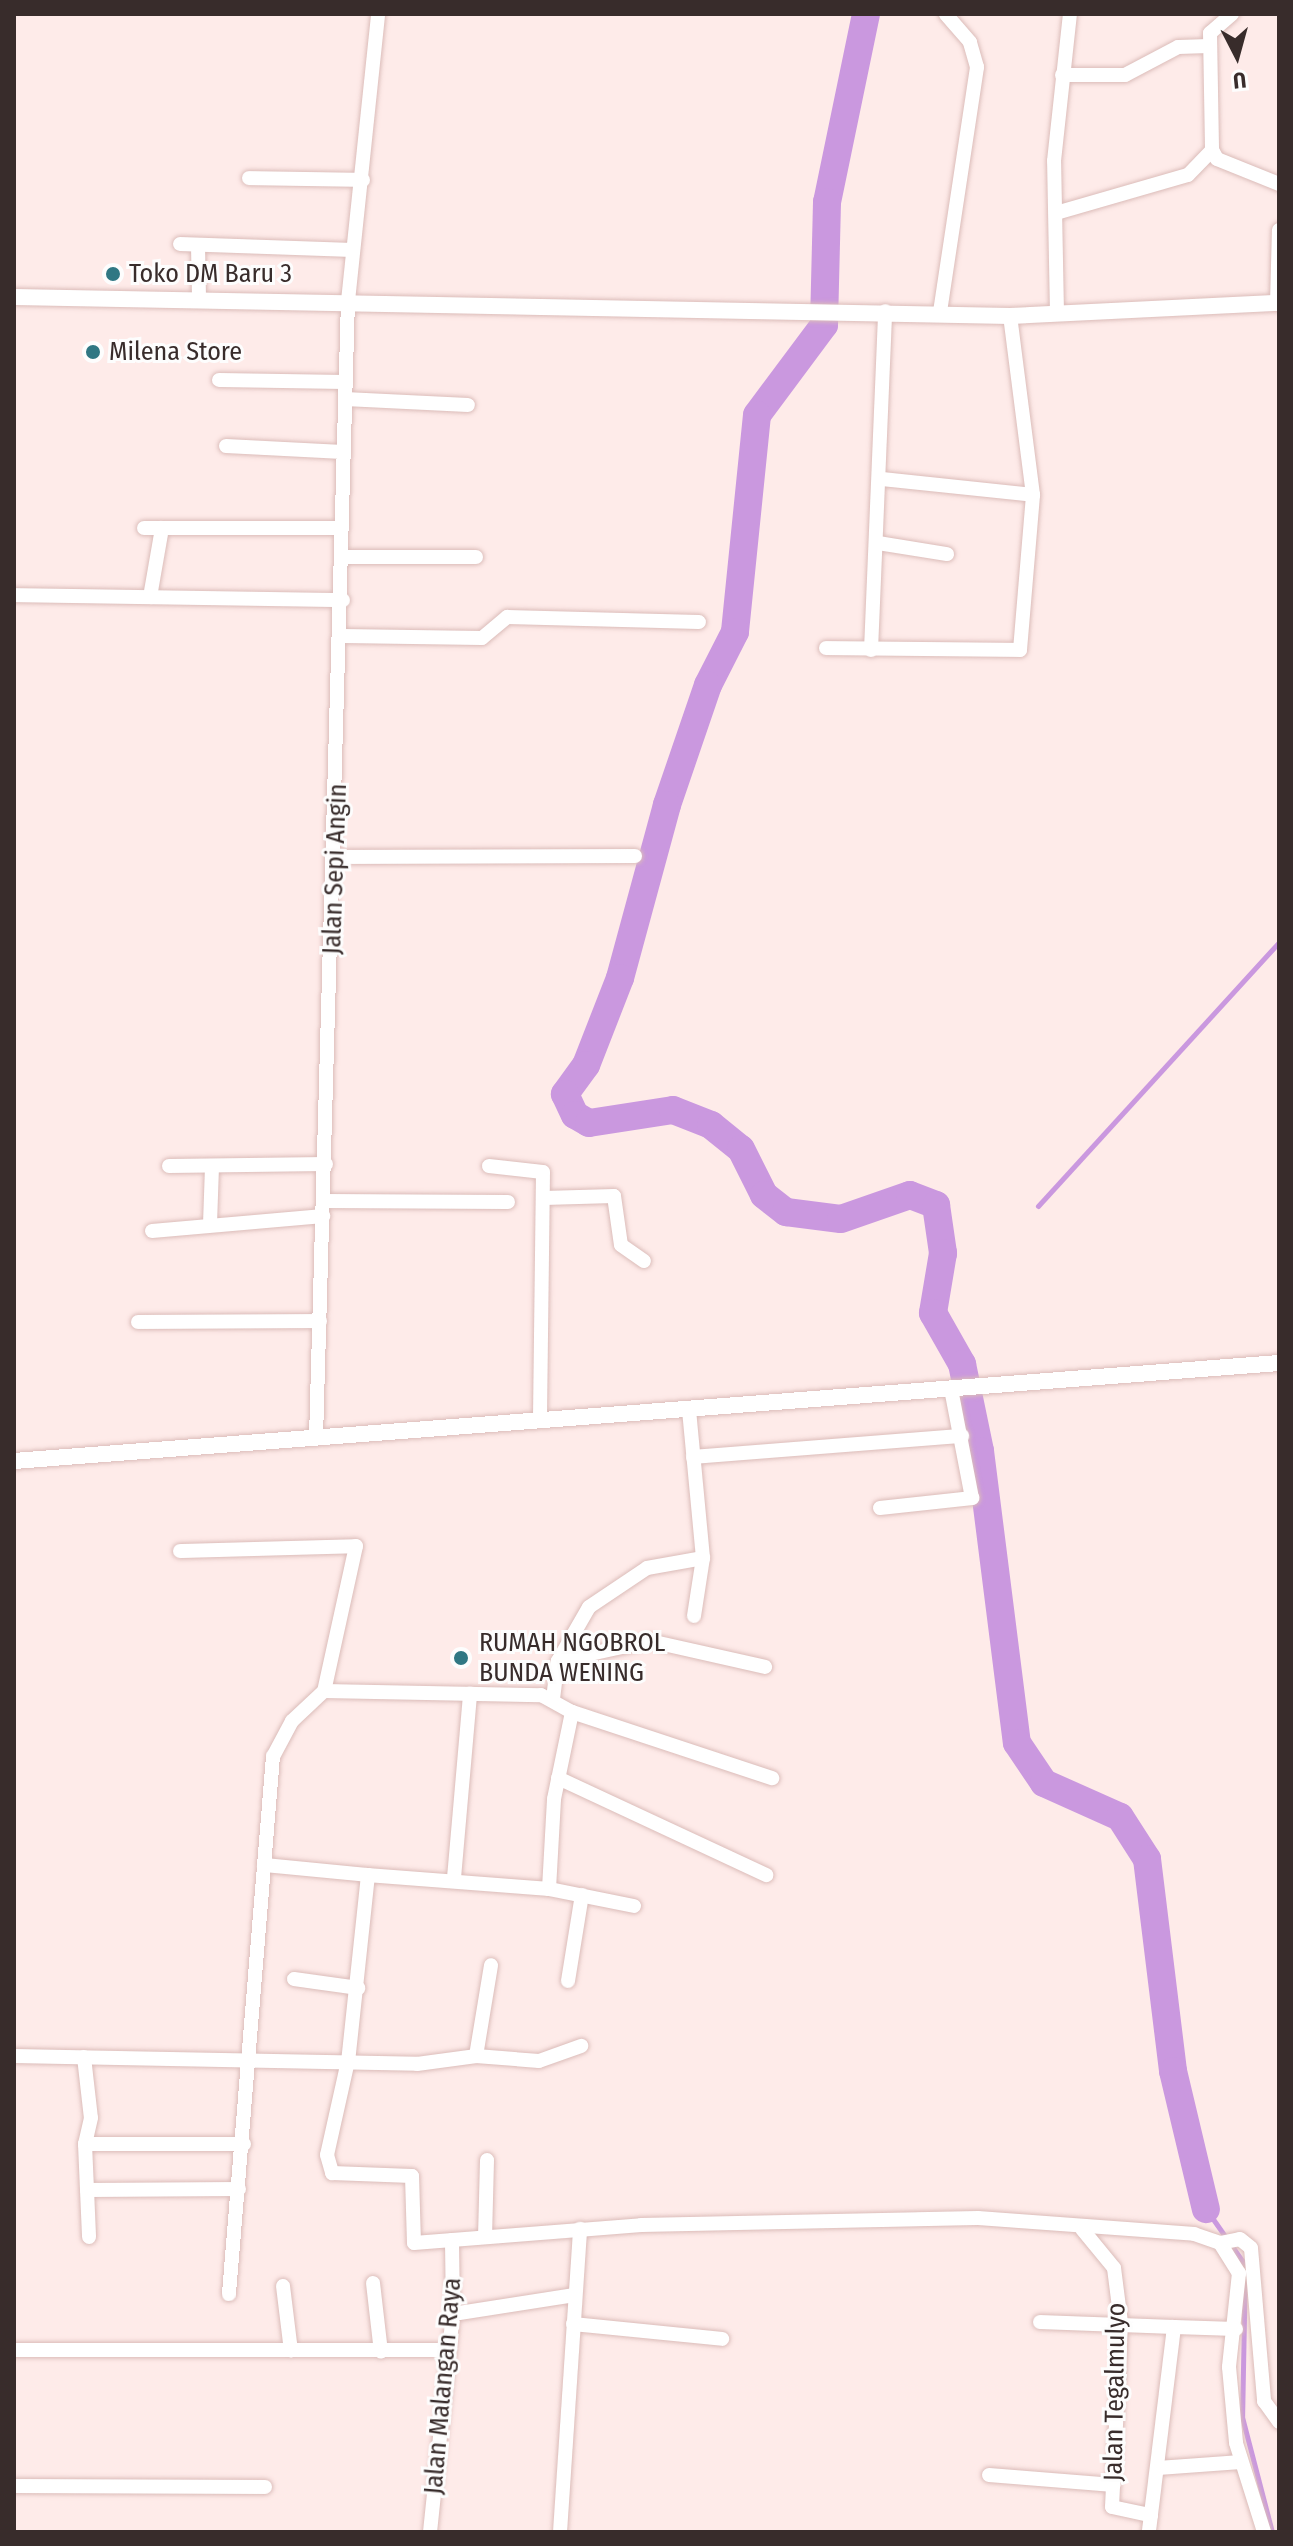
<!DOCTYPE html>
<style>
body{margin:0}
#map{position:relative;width:1293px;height:2546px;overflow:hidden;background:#feebe9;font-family:"Fira Sans Condensed",sans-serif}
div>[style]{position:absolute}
.stream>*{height:5px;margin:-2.5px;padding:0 2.5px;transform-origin:2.5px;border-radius:2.5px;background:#ca98df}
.river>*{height:28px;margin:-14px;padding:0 14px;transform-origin:14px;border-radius:14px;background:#ca98df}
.roads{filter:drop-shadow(0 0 2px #dbbcb9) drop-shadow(0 0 2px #dbbcb9)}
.minor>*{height:14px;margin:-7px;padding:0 7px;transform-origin:7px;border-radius:7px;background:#fff}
.tertiary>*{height:16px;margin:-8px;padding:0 8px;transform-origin:8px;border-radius:8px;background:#fff}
.dots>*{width:22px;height:22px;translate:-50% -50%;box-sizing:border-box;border:4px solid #fdfdfd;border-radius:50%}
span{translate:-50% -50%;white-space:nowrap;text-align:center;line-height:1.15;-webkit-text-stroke:6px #fdfdfd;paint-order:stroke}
.poi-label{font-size:26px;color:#382c2b}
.left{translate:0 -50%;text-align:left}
.street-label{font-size:26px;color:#382c2b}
.frame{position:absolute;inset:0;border:16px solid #382c2b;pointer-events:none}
.north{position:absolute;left:1197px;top:16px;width:80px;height:80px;-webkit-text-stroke:6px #fdfdfd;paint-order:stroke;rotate:174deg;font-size:22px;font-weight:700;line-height:32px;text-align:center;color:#382c2b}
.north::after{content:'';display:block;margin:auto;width:28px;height:36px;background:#382c2b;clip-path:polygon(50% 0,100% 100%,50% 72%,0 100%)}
</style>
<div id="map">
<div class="stream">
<div style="left:1038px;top:1206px;width:357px;rotate:-47.6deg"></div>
<div style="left:1206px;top:2209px;width:68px;rotate:55.1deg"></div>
<div style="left:1245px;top:2265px;width:152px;rotate:91.1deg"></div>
<div style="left:1242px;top:2417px;width:119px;rotate:75.4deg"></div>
</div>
<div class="river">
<div style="left:866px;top:14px;width:192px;rotate:101.7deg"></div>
<div style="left:827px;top:202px;width:123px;rotate:91.4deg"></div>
<div style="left:824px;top:325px;width:112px;rotate:126.7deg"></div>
<div style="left:757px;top:415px;width:218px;rotate:95.8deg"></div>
<div style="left:735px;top:632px;width:59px;rotate:117deg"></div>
<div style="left:708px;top:685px;width:127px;rotate:108.9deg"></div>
<div style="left:667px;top:805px;width:179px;rotate:105.2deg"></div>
<div style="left:620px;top:978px;width:93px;rotate:111.3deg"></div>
<div style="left:586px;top:1065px;width:36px;rotate:126deg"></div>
<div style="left:565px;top:1094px;width:23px;rotate:65deg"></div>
<div style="left:575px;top:1115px;width:16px;rotate:30deg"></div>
<div style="left:589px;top:1123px;width:85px;rotate:-8.8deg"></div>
<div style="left:673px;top:1110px;width:41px;rotate:21.5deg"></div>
<div style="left:711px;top:1125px;width:38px;rotate:39deg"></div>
<div style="left:741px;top:1149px;width:51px;rotate:63.4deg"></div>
<div style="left:764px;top:1195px;width:28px;rotate:38deg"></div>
<div style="left:786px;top:1212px;width:55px;rotate:7.3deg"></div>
<div style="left:841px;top:1219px;width:73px;rotate:-19.2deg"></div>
<div style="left:910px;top:1195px;width:28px;rotate:21deg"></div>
<div style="left:936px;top:1205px;width:49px;rotate:81.7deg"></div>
<div style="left:943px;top:1253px;width:61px;rotate:99.5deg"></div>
<div style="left:933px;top:1313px;width:59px;rotate:60.4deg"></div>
<div style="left:962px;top:1364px;width:89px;rotate:78.3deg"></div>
<div style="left:980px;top:1451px;width:294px;rotate:82.8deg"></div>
<div style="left:1017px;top:1743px;width:48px;rotate:56deg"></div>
<div style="left:1044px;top:1783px;width:83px;rotate:24.1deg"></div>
<div style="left:1120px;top:1817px;width:50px;rotate:57.3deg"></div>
<div style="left:1147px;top:1859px;width:214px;rotate:83deg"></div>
<div style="left:1173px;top:2071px;width:142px;rotate:76.6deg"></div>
</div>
<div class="roads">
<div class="minor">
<div style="left:1232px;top:14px;width:29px;rotate:139deg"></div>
<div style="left:1210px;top:33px;width:117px;rotate:89deg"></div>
<div style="left:1212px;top:150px;width:10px;rotate:61deg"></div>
<div style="left:1217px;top:159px;width:67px;rotate:22deg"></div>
<div style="left:1062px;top:75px;width:63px"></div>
<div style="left:1125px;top:75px;width:60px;rotate:-27.8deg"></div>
<div style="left:1178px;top:47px;width:31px;rotate:-2deg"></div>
<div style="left:249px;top:178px;width:114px;rotate:1deg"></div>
<div style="left:1056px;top:213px;width:137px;rotate:-16.1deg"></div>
<div style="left:1188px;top:175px;width:35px;rotate:-46deg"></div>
<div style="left:180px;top:244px;width:173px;rotate:2deg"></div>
<div style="left:198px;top:245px;width:54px;rotate:88.9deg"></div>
<div style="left:1277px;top:304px;width:74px;rotate:-88.5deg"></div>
<div style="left:940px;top:312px;width:248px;rotate:-81.4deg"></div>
<div style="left:977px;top:67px;width:26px;rotate:-106deg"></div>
<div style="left:970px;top:42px;width:37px;rotate:-131deg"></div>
<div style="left:1057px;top:313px;width:152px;rotate:-91.1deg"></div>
<div style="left:1054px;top:161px;width:148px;rotate:-83.8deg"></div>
<div style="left:219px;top:380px;width:126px;rotate:0.9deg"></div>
<div style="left:345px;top:399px;width:123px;rotate:2.8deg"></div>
<div style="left:226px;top:446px;width:117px;rotate:2.9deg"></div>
<div style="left:882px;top:479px;width:152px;rotate:6deg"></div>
<div style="left:144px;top:528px;width:196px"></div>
<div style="left:878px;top:543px;width:70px;rotate:9.1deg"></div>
<div style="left:344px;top:557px;width:132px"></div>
<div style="left:14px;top:595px;width:329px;rotate:0.9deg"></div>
<div style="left:150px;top:597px;width:70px;rotate:-80.1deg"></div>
<div style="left:342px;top:636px;width:140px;rotate:0.8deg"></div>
<div style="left:482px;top:638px;width:33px;rotate:-40deg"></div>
<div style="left:507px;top:617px;width:192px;rotate:1.5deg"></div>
<div style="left:826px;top:648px;width:194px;rotate:0.6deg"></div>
<div style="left:1020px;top:650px;width:156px;rotate:-85.2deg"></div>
<div style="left:1033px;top:495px;width:180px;rotate:-97.3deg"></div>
<div style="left:871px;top:650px;width:339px;rotate:-87.6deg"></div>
<div style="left:335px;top:857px;width:300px;rotate:-0.2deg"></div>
<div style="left:169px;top:1166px;width:157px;rotate:-0.7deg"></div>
<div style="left:489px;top:1166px;width:54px;rotate:6.3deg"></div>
<div style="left:543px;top:1172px;width:249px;rotate:90.7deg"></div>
<div style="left:544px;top:1198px;width:70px;rotate:-1.6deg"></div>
<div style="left:614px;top:1196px;width:49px;rotate:81.9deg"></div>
<div style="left:621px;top:1245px;width:28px;rotate:35deg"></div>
<div style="left:323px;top:1201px;width:185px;rotate:0.3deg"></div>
<div style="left:210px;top:1224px;width:58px;rotate:-88deg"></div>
<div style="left:152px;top:1231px;width:172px;rotate:-5deg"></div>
<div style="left:138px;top:1322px;width:182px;rotate:-0.3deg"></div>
<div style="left:316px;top:1438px;width:1137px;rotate:-88.39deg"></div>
<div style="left:348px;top:301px;width:289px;rotate:-84deg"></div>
<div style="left:693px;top:1457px;width:270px;rotate:-4.5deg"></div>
<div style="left:880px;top:1508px;width:93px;rotate:-6.2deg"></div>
<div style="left:972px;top:1498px;width:111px;rotate:-100.9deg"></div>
<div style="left:180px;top:1551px;width:176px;rotate:-1.6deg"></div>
<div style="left:356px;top:1546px;width:148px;rotate:102.4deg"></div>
<div style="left:324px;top:1691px;width:44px;rotate:136.8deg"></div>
<div style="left:292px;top:1721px;width:40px;rotate:118deg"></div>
<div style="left:273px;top:1756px;width:540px;rotate:94.68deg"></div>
<div style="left:694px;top:1616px;width:59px;rotate:-81.2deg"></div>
<div style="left:558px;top:1661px;width:94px;rotate:-12.3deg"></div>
<div style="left:650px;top:1641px;width:118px;rotate:12.7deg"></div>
<div style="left:324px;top:1691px;width:217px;rotate:1.1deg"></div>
<div style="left:541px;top:1695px;width:35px;rotate:29deg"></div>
<div style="left:553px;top:1699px;width:38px;rotate:-83deg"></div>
<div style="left:558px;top:1661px;width:62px;rotate:-60.1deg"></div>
<div style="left:589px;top:1607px;width:70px;rotate:-33.9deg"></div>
<div style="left:647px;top:1568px;width:57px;rotate:-10.1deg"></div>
<div style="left:703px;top:1558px;width:150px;rotate:-95.4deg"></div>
<div style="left:558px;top:1778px;width:230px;rotate:25deg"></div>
<div style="left:264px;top:1865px;width:104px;rotate:5.5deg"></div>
<div style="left:454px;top:1878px;width:185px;rotate:-85deg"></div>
<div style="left:549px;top:1889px;width:90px;rotate:-86.8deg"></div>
<div style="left:554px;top:1799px;width:89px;rotate:-78.3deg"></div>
<div style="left:572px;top:1712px;width:211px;rotate:18.3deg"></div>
<div style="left:634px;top:1906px;width:87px;rotate:-168.7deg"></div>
<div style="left:549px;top:1889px;width:182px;rotate:-175.6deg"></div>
<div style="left:368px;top:1875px;width:187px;rotate:96.1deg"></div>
<div style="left:348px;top:2061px;width:96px;rotate:102.6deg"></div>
<div style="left:327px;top:2155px;width:19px;rotate:74deg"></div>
<div style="left:332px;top:2173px;width:80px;rotate:2.1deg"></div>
<div style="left:412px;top:2176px;width:67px;rotate:88.3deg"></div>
<div style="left:414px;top:2243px;width:228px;rotate:-4.5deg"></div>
<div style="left:641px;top:2225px;width:337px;rotate:-1.2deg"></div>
<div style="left:978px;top:2218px;width:217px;rotate:4.2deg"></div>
<div style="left:1194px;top:2234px;width:28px;rotate:19deg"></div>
<div style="left:1220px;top:2243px;width:36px;rotate:58deg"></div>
<div style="left:1239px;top:2273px;width:95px;rotate:96.1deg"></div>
<div style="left:1229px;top:2367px;width:76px;rotate:84.7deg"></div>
<div style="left:1236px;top:2443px;width:93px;rotate:72.5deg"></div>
<div style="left:294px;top:1979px;width:65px;rotate:8deg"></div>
<div style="left:568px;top:1981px;width:87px;rotate:-80.8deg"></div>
<div style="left:14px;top:2056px;width:403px;rotate:1.1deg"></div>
<div style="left:417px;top:2064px;width:60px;rotate:-7.7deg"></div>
<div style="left:476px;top:2056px;width:63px;rotate:4.5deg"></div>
<div style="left:539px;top:2061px;width:45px;rotate:-19.7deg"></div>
<div style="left:476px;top:2056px;width:92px;rotate:-80.6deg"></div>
<div style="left:84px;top:2057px;width:61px;rotate:83.5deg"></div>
<div style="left:91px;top:2118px;width:27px;rotate:103deg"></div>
<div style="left:85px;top:2144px;width:93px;rotate:87.5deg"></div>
<div style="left:85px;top:2144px;width:159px"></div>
<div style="left:87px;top:2190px;width:152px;rotate:-0.4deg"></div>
<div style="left:1082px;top:2229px;width:50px;rotate:50.6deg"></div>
<div style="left:1114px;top:2268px;width:55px;rotate:82.7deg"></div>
<div style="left:1121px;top:2323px;width:184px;rotate:92.8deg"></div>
<div style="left:1112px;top:2507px;width:40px;rotate:12deg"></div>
<div style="left:485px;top:2237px;width:77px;rotate:-88.5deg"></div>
<div style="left:1220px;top:2243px;width:20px;rotate:-11deg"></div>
<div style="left:1240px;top:2239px;width:14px;rotate:39deg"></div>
<div style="left:1251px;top:2248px;width:154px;rotate:85.1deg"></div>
<div style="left:1264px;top:2401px;width:26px;rotate:54deg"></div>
<div style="left:373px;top:2283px;width:69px;rotate:83.4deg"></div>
<div style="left:283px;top:2286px;width:65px;rotate:83deg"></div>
<div style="left:453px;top:2314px;width:123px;rotate:-8.9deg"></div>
<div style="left:1040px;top:2322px;width:134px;rotate:2.1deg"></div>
<div style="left:1174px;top:2327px;width:207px;rotate:97deg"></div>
<div style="left:573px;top:2324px;width:150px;rotate:5.7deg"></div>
<div style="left:1174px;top:2327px;width:62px;rotate:1.8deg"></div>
<div style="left:14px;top:2350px;width:435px"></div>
<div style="left:1158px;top:2468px;width:83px;rotate:-4.1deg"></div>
<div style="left:989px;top:2475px;width:125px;rotate:4.6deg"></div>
<div style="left:14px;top:2486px;width:251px;rotate:0.2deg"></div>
<div style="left:430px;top:2532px;width:219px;rotate:-84deg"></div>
<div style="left:453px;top:2314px;width:74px;rotate:-90.8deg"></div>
<div style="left:560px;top:2532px;width:304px;rotate:-86.2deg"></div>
</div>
<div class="tertiary">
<div style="left:14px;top:297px;width:996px;rotate:1.09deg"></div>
<div style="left:1010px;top:316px;width:269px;rotate:-2.8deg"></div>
<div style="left:14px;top:1461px;width:1269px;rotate:-4.43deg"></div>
</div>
</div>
<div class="dots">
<div style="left:113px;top:274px;background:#307783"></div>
<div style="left:93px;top:352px;background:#307783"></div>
<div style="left:461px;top:1658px;background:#307783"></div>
</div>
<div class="poi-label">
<span class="left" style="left:129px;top:274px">Toko DM Baru 3</span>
<span class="left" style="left:109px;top:352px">Milena Store</span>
<span class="left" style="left:479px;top:1658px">RUMAH NGOBROL<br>BUNDA WENING</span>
</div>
<div class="street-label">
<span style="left:335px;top:869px;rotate:-88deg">Jalan Sepi Angin</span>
<span style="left:443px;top:2386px;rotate:-85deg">Jalan Malangan Raya</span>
<span style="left:1115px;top:2392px;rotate:-89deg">Jalan Tegalmulyo</span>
</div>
<div class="frame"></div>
<div class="north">U</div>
</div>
